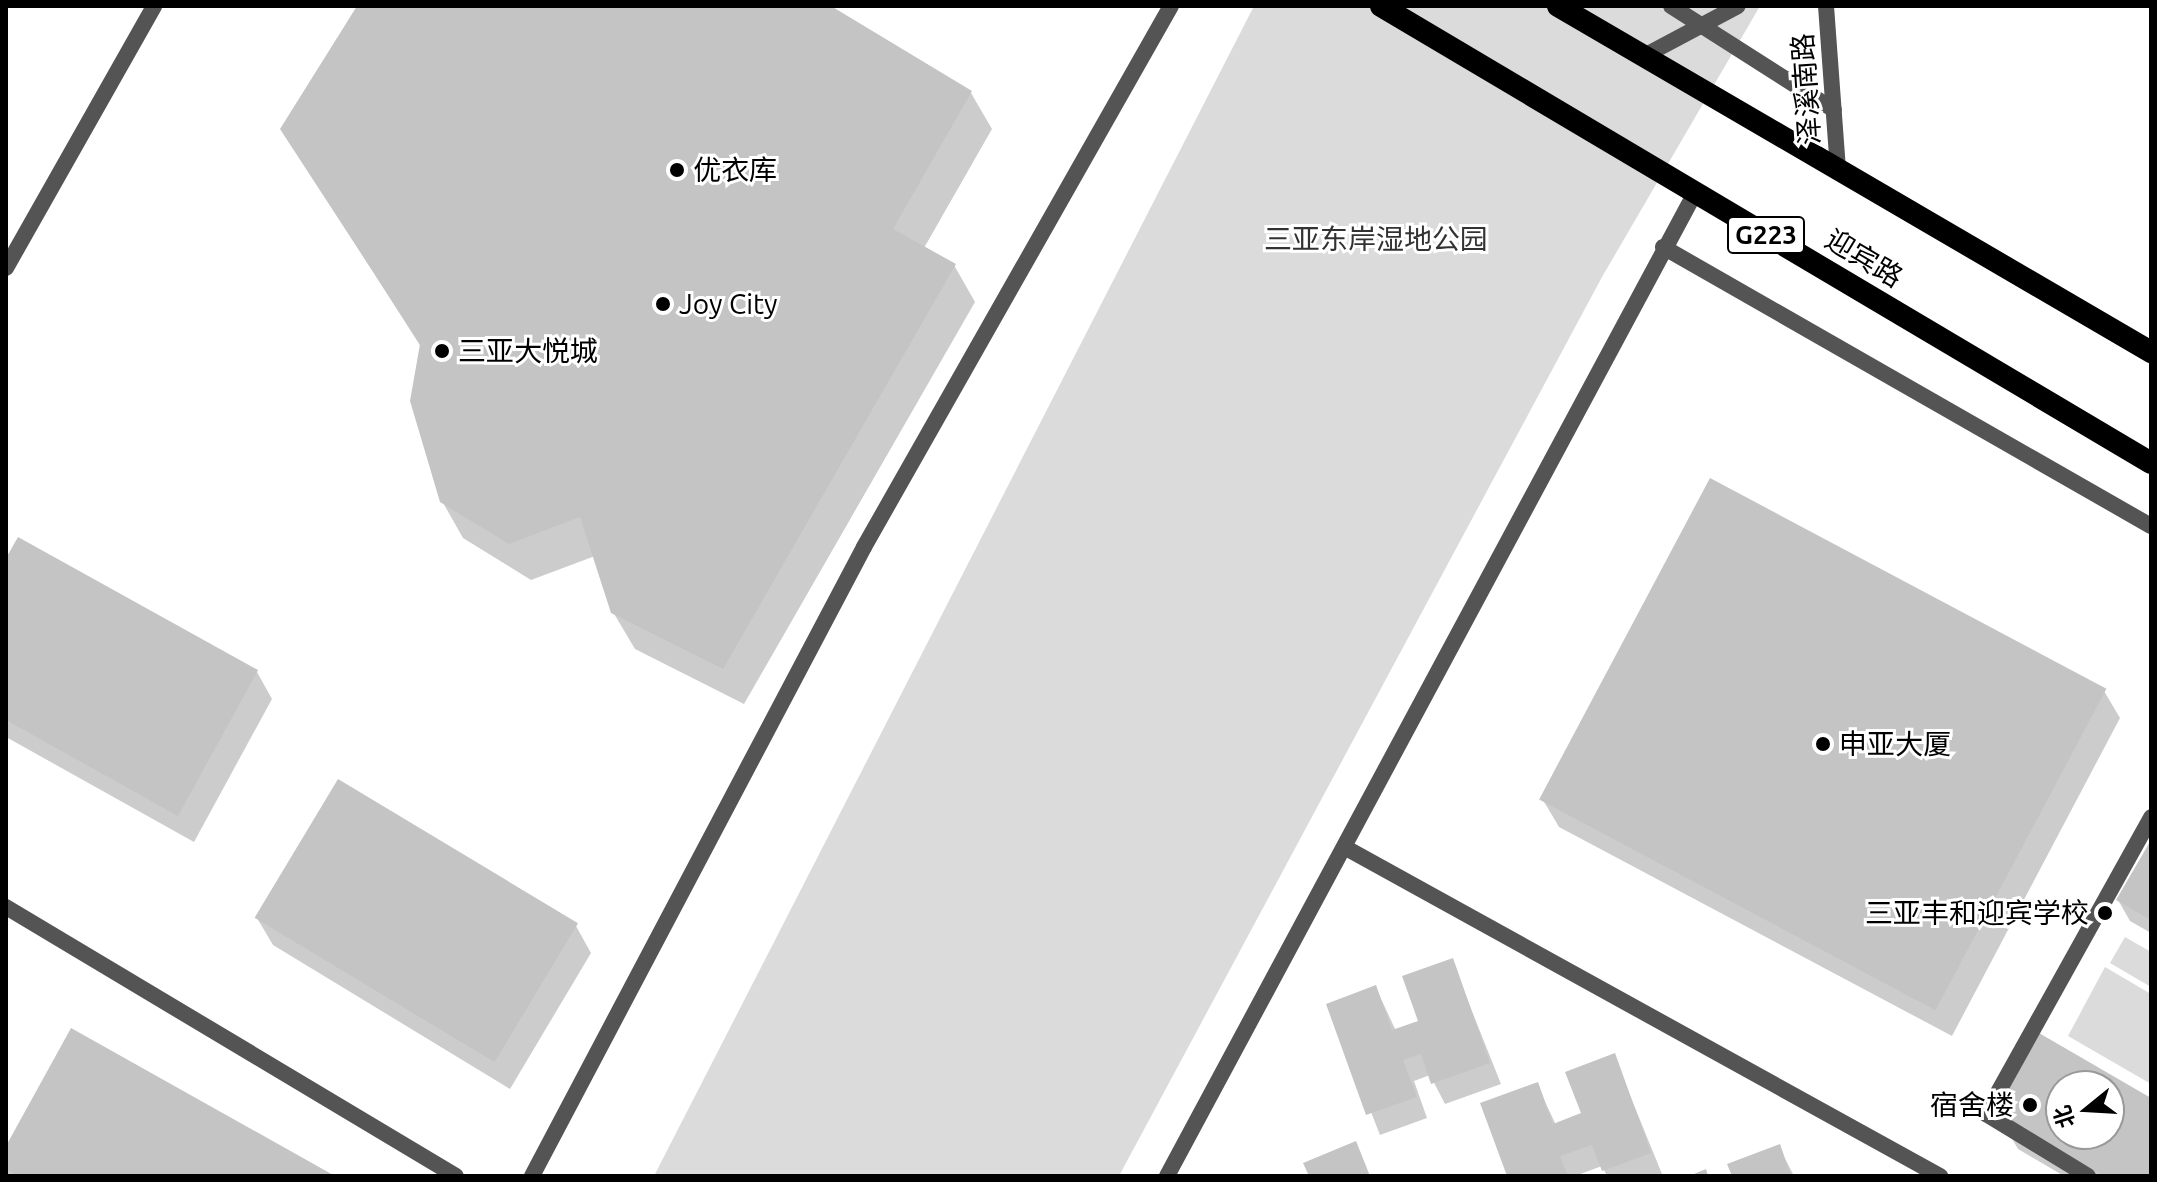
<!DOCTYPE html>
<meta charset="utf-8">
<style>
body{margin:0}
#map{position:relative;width:2157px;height:1182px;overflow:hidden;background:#fff;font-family:Ubuntu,"Noto Sans SC",sans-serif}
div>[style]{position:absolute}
.green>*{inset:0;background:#dbdbdb}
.shadow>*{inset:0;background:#0003}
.building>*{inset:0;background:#c4c4c4;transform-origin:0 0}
.service>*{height:16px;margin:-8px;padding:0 8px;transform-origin:8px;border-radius:8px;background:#545454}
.minor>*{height:16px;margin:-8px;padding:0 8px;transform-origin:8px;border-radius:8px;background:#545454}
.tertiary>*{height:16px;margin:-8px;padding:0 8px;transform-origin:8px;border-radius:8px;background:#545454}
.trunk>*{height:22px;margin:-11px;padding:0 11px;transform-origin:11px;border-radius:11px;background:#000}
.dots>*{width:22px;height:22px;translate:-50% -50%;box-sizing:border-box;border:4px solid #fff;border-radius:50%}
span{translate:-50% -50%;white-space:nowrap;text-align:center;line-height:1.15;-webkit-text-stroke:6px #fff;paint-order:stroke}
.shield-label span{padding:2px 6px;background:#fff;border:2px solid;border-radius:6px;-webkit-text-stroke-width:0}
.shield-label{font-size:26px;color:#000;font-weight:700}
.street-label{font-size:28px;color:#000}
.poi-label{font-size:28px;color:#000}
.left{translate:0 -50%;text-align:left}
.right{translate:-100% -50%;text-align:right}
.park-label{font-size:28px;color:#323232}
.frame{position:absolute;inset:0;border:8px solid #000;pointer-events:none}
.north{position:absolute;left:2045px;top:1070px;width:80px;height:80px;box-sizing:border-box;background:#fff;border:2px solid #999;border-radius:50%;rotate:252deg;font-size:22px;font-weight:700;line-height:32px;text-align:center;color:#000}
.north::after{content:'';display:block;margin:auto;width:28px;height:36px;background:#000;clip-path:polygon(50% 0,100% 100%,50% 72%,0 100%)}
</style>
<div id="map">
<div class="green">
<div style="clip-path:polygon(1254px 6px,1760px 6px,1602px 277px,1119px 1176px,654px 1176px)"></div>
<div style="clip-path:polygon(2125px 937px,2151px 952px,2151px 987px,2110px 963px)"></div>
<div style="clip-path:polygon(2105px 967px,2151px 994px,2151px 1084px,2068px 1036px)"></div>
</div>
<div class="shadow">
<div style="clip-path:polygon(359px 6px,828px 6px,971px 93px,992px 129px,924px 248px,954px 265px,975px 302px,744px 704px,635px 649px,613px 612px,595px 556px,531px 580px,463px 538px,442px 501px,421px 347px,282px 129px)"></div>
<div style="clip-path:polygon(6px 563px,257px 672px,272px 699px,194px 842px,6px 737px)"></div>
<div style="clip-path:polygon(2104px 691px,2120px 718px,1952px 1036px,1559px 827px,1543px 800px)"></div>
<div style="clip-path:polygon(2151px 844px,2151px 933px,2130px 921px,2118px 900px)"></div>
<div style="clip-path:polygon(257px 918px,576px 926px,591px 953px,510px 1089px,273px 945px)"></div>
<div style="clip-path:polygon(1452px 961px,1501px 1084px,1445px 1104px,1430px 1075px,1414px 1081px,1427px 1118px,1380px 1135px,1329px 1005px,1376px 988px,1396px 1031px,1421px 1022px)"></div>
<div style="clip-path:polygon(evenodd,2040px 1036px,2151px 1100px,2151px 1176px,2064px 1176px,2018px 1149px,1997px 1113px,2040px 1036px,2061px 1086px,2109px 1086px,2109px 1134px,2061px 1134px,2061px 1086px)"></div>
<div style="clip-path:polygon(1614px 1056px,1662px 1174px,1607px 1176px,1602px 1166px,1575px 1176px,1509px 1176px,1537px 1085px,1556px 1125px,1583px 1115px)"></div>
<div style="clip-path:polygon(1779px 1147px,1794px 1176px,1734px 1176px)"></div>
<div style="clip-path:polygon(6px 1150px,331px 1176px,6px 1176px)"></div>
</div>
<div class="building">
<div style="clip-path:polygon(357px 6px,831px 6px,972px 91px,893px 229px,956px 264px,723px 669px,611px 613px,580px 517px,509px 544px,440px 502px,410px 401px,420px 344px,280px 129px)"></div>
<div style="left:1710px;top:478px;width:449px;height:364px;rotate:28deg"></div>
<div style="clip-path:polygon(18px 537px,258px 670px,178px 816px,6px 720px,6px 558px)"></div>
<div style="left:338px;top:779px;width:280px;height:162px;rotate:31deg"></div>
<div style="clip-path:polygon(2151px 840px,2151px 920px,2116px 900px)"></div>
<div style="clip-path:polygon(1453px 958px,1490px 1063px,1431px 1084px,1421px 1054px,1403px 1060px,1417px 1097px,1366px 1115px,1326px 1004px,1376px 985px,1392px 1030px,1418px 1021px,1402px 976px)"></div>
<div style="clip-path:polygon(71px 1028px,335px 1176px,18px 1176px,6px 1169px,6px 1146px)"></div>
<div style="clip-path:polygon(evenodd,2039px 1033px,2151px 1098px,2151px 1176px,2104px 1176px,1994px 1113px,2039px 1033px,2061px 1086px,2109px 1086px,2109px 1134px,2061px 1134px,2061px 1086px)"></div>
<div style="clip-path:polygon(1615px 1053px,1651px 1153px,1602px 1171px,1592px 1145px,1560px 1156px,1568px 1176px,1507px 1176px,1480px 1103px,1538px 1082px,1553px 1124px,1581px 1113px,1565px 1072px)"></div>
<div style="clip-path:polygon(1356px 1141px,1370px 1176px,1309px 1176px,1303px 1163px)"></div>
<div style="clip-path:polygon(1780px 1144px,1791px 1176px,1732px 1176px,1727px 1164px)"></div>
<div style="clip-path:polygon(1706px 1169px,1708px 1176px,1689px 1176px)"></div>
</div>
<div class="service">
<div style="left:1671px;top:6px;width:193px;rotate:32.5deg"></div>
<div style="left:1663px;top:247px;width:562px;rotate:29.76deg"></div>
</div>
<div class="minor">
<div style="left:6px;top:268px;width:301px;rotate:-60.5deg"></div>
<div style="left:1346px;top:848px;width:679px;rotate:28.91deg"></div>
<div style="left:6px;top:907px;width:524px;rotate:30.87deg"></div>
<div style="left:532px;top:1176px;width:711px;rotate:-62.17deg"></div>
<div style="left:864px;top:547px;width:622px;rotate:-60.43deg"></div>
<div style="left:1167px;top:1176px;width:1116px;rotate:-61.76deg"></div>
<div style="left:2088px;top:1176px;width:119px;rotate:-148.7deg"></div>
<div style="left:1986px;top:1114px;width:340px;rotate:-60.9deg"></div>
</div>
<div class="tertiary">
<div style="left:1826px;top:6px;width:162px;rotate:85.8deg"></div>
<div style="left:1644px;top:56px;width:106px;rotate:-28deg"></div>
</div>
<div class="trunk">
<div style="left:1381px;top:6px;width:895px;rotate:30.69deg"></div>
<div style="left:1558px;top:6px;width:687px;rotate:30.26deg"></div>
</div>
<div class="dots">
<div style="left:677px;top:170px;background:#000"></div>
<div style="left:663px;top:304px;background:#000"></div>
<div style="left:442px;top:351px;background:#000"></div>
<div style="left:1823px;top:744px;background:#000"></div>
<div style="left:2105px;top:913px;background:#000"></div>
<div style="left:2030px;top:1105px;background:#000"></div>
</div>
<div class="shield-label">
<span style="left:1766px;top:235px">G223</span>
</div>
<div class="street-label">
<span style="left:1806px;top:89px;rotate:-94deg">泽溪南路</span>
<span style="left:1864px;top:258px;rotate:31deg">迎宾路</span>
</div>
<div class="poi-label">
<span class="left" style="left:693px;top:170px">优衣库</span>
<span class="left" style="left:679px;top:304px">Joy City</span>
<span class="left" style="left:458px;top:351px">三亚大悦城</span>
<span class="left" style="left:1839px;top:744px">申亚大厦</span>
<span class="right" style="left:2089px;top:913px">三亚丰和迎宾学校</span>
<span class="right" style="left:2014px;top:1105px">宿舍楼</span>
</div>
<div class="park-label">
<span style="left:1376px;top:239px">三亚东岸湿地公园</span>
</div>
<div class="frame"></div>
<div class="north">北</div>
</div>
